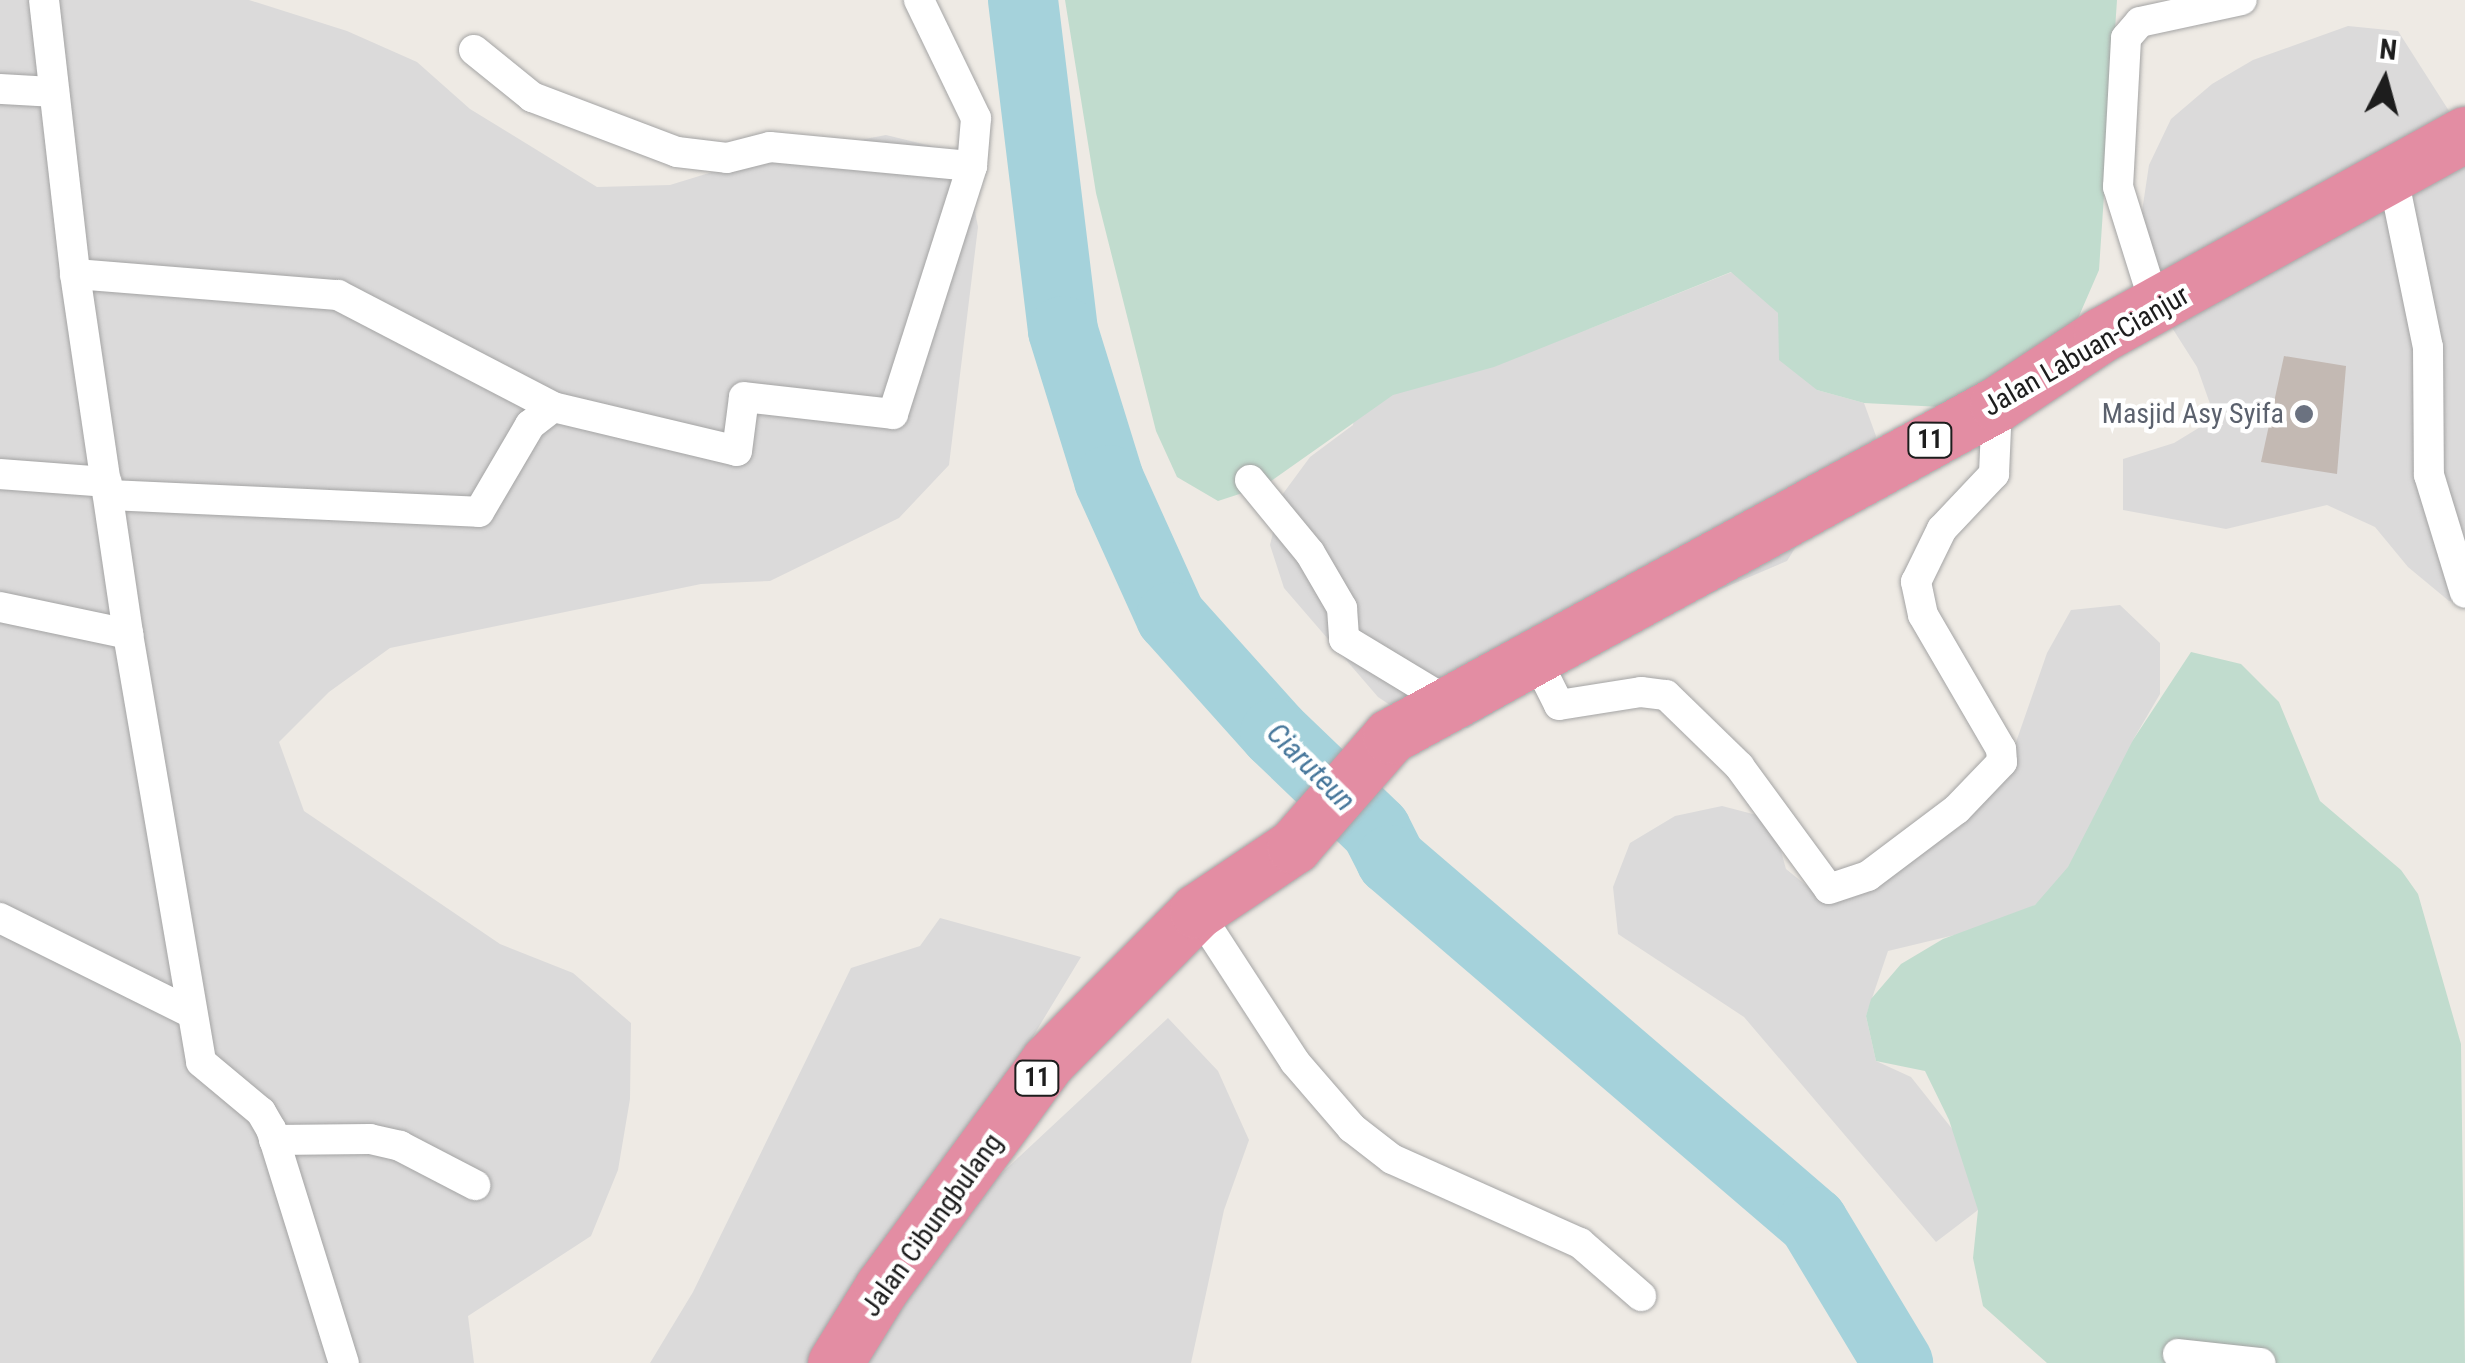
<!DOCTYPE html>
<style>
body{margin:0}
#map{position:relative;width:2465px;height:1363px;overflow:hidden;background:#eeeae4;font-family:"Roboto Condensed",sans-serif}
div>[style]{position:absolute}
.residential>*{inset:0;background:#dbdada}
.wetland>*{inset:0;background:#c1dcce}
.river>*{height:70px;margin:-35px;padding:0 35px;transform-origin:35px;border-radius:35px;background:#a5d2db}
.building>*{inset:0;background:#c3b9b3}
.roads{filter:drop-shadow(0 0 2px #a4a4a4) drop-shadow(0 0 2px #a4a4a4)}
.street>*{height:30px;margin:-15px;padding:0 15px;transform-origin:15px;border-radius:15px;background:#fff}
.highway>*{height:55px;margin:-27.5px;padding:0 27.5px;transform-origin:27.5px;border-radius:27.5px;background:#e38da3}
.dots>*{width:28px;height:28px;translate:-50% -50%;box-sizing:border-box;border:5px solid #fff;border-radius:50%}
span{translate:-50% -50%;white-space:nowrap;text-align:center;line-height:1.15;-webkit-text-stroke:9px #fff;paint-order:stroke}
.shield-label span{padding:2px 8px;background:#fff;border:2px solid;border-radius:8px;-webkit-text-stroke-width:0}
.shield-label{font-size:25px;color:#1d1d1d;font-weight:700}
.street-label{font-size:28px;color:#1d1d1d}
.worship-label{font-size:28px;color:#5b616d}
.right{translate:-100% -50%;text-align:right}
.water-label{font-size:30px;color:#47779b;font-style:italic}
.north{position:absolute;left:2335px;top:30px;width:100px;height:100px;-webkit-text-stroke:8px #fff;paint-order:stroke;rotate:6deg;font-size:28px;font-weight:700;line-height:40px;text-align:center;color:#1d1d1d}
.north::after{content:'';display:block;margin:auto;width:35px;height:45px;background:#1d1d1d;clip-path:polygon(50% 0,100% 100%,50% 72%,0 100%)}
</style>
<div id="map">
<div class="residential">
<div style="clip-path:polygon(0 0,249px 0,347px 31px,417px 62px,470px 109px,597px 187px,670px 185px,745px 162px,886px 135px,964px 154px,978px 227px,949px 465px,899px 518px,770px 581px,701px 584px,390px 648px,329px 692px,279px 742px,304px 811px,500px 944px,573px 973px,631px 1023px,630px 1099px,618px 1170px,591px 1236px,468px 1316px,474px 1363px,0 1363px)"></div>
<div style="clip-path:polygon(2348px 26px,2398px 31px,2465px 136px,2465px 602px,2449px 601px,2408px 567px,2375px 527px,2327px 505px,2226px 529px,2123px 510px,2123px 459px,2174px 443px,2215px 418px,2197px 367px,2169px 323px,2141px 218px,2149px 165px,2171px 119px,2212px 84px,2253px 60px)"></div>
<div style="clip-path:polygon(1732px 272px,1744px 273px,1779px 314px,1817px 390px,1864px 403px,1876px 436px,1866px 486px,1819px 510px,1787px 561px,1646px 621px,1468px 728px,1417px 723px,1378px 697px,1284px 588px,1270px 545px,1282px 495px,1310px 457px,1353px 425px,1356px 403px,1591px 328px)"></div>
<div style="clip-path:polygon(2120px 605px,2160px 643px,2160px 694px,2133px 740px,2083px 868px,2035px 905px,1992px 926px,1888px 951px,1866px 1016px,1876px 1061px,1911px 1077px,1976px 1159px,1978px 1210px,1936px 1242px,1744px 1017px,1618px 934px,1613px 887px,1630px 843px,1675px 816px,1722px 806px,1772px 819px,1786px 869px,1827px 902px,1960px 827px,1994px 786px,2015px 745px,2047px 653px,2071px 610px)"></div>
<div style="clip-path:polygon(940px 918px,1081px 957px,884px 1283px,1168px 1018px,1218px 1071px,1249px 1140px,1224px 1210px,1191px 1363px,650px 1363px,693px 1292px,851px 968px,920px 946px)"></div>
</div>
<div class="wetland">
<div style="clip-path:polygon(1065px 0,2117px 0,2099px 270px,2079px 316px,2048px 357px,1960px 408px,1864px 403px,1817px 390px,1779px 360px,1778px 313px,1731px 272px,1494px 367px,1393px 395px,1264px 486px,1218px 501px,1177px 477px,1156px 431px,1096px 193px)"></div>
<div style="clip-path:polygon(2191px 652px,2241px 664px,2279px 702px,2320px 801px,2401px 870px,2418px 894px,2461px 1044px,2465px 1363px,2047px 1363px,1983px 1306px,1973px 1258px,1978px 1210px,1949px 1120px,1925px 1071px,1876px 1061px,1866px 1016px,1871px 999px,1901px 964px,1943px 939px,2035px 905px,2068px 867px,2133px 740px)"></div>
</div>
<div class="river">
<div style="left:1023px;top:0;width:333px;rotate:83.1deg"></div>
<div style="left:1063px;top:331px;width:156px;rotate:72.8deg"></div>
<div style="left:1109px;top:480px;width:150px;rotate:65.7deg"></div>
<div style="left:1171px;top:617px;width:156px;rotate:48.1deg"></div>
<div style="left:1275px;top:733px;width:140px;rotate:43.8deg"></div>
<div style="left:1376px;top:830px;width:34px;rotate:63deg"></div>
<div style="left:1391px;top:860px;width:556px;rotate:40.62deg"></div>
<div style="left:1813px;top:1222px;width:165px;rotate:58.9deg"></div>
</div>
<div class="building">
<div style="clip-path:polygon(2284px 356px,2346px 366px,2337px 474px,2261px 462px)"></div>
</div>
<div class="roads">
<div class="street">
<div style="left:44px;top:0;width:276px;rotate:83.5deg"></div>
<div style="left:75px;top:274px;width:364px;rotate:81.6deg"></div>
<div style="left:128px;top:634px;width:434px;rotate:80.3deg"></div>
<div style="left:201px;top:1062px;width:78px;rotate:39.8deg"></div>
<div style="left:261px;top:1112px;width:20px;rotate:60deg"></div>
<div style="left:271px;top:1129px;width:245px;rotate:72.7deg"></div>
<div style="left:474px;top:50px;width:75px;rotate:39deg"></div>
<div style="left:532px;top:97px;width:155px;rotate:20.8deg"></div>
<div style="left:677px;top:152px;width:50px;rotate:6.8deg"></div>
<div style="left:727px;top:158px;width:44px;rotate:-14.3deg"></div>
<div style="left:770px;top:147px;width:203px;rotate:5.4deg"></div>
<div style="left:972px;top:166px;width:48px;rotate:-85.2deg"></div>
<div style="left:976px;top:118px;width:131px;rotate:-115.8deg"></div>
<div style="left:0;top:89px;width:54px;rotate:3.2deg"></div>
<div style="left:2393px;top:177px;width:174px;rotate:78.4deg"></div>
<div style="left:2428px;top:347px;width:128px;rotate:89.6deg"></div>
<div style="left:2429px;top:475px;width:123px;rotate:73deg"></div>
<div style="left:75px;top:274px;width:264px;rotate:4.6deg"></div>
<div style="left:338px;top:295px;width:242px;rotate:27.5deg"></div>
<div style="left:2156px;top:308px;width:127px;rotate:-107.4deg"></div>
<div style="left:2118px;top:187px;width:149px;rotate:-86.9deg"></div>
<div style="left:2126px;top:38px;width:21px;rotate:-49deg"></div>
<div style="left:2140px;top:22px;width:104px;rotate:-12.2deg"></div>
<div style="left:0;top:474px;width:107px;rotate:4.3deg"></div>
<div style="left:1250px;top:480px;width:94px;rotate:50.6deg"></div>
<div style="left:1310px;top:553px;width:64px;rotate:59.8deg"></div>
<div style="left:1342px;top:608px;width:31px;rotate:86deg"></div>
<div style="left:1344px;top:639px;width:122px;rotate:31.2deg"></div>
<div style="left:108px;top:495px;width:371px;rotate:2.6deg"></div>
<div style="left:479px;top:512px;width:101px;rotate:-59.6deg"></div>
<div style="left:530px;top:425px;width:29px;rotate:-38deg"></div>
<div style="left:553px;top:407px;width:189px;rotate:13.4deg"></div>
<div style="left:737px;top:451px;width:54px;rotate:-82.6deg"></div>
<div style="left:744px;top:397px;width:150px;rotate:6.5deg"></div>
<div style="left:893px;top:414px;width:260px;rotate:-72.3deg"></div>
<div style="left:0;top:607px;width:131px;rotate:11.9deg"></div>
<div style="left:1533px;top:653px;width:58px;rotate:63.4deg"></div>
<div style="left:1559px;top:705px;width:83px;rotate:-9deg"></div>
<div style="left:1641px;top:692px;width:25px;rotate:7deg"></div>
<div style="left:1666px;top:695px;width:102px;rotate:44.2deg"></div>
<div style="left:1739px;top:766px;width:152px;rotate:53.8deg"></div>
<div style="left:1829px;top:889px;width:41px;rotate:-18.4deg"></div>
<div style="left:1868px;top:876px;width:111px;rotate:-37deg"></div>
<div style="left:1957px;top:809px;width:65px;rotate:-46.2deg"></div>
<div style="left:2002px;top:762px;width:13px;rotate:-94deg"></div>
<div style="left:2001px;top:749px;width:155px;rotate:-120.2deg"></div>
<div style="left:1923px;top:615px;width:34px;rotate:-102deg"></div>
<div style="left:1916px;top:582px;width:59px;rotate:-63.9deg"></div>
<div style="left:1942px;top:529px;width:76px;rotate:-46.6deg"></div>
<div style="left:1994px;top:474px;width:70px;rotate:-87.5deg"></div>
<div style="left:1197px;top:911px;width:180px;rotate:57deg"></div>
<div style="left:1295px;top:1062px;width:87px;rotate:49.2deg"></div>
<div style="left:1352px;top:1128px;width:51px;rotate:37.8deg"></div>
<div style="left:1392px;top:1159px;width:206px;rotate:24.1deg"></div>
<div style="left:1580px;top:1243px;width:81px;rotate:41deg"></div>
<div style="left:0;top:918px;width:213px;rotate:26.4deg"></div>
<div style="left:274px;top:1140px;width:96px;rotate:-0.6deg"></div>
<div style="left:370px;top:1139px;width:31px;rotate:13deg"></div>
<div style="left:400px;top:1146px;width:85px;rotate:27.5deg"></div>
<div style="left:2178px;top:1354px;width:83px;rotate:6.2deg"></div>
</div>
<div class="highway">
<div style="left:835px;top:1363px;width:89px;rotate:-58.3deg"></div>
<div style="left:882px;top:1287px;width:280px;rotate:-53.7deg"></div>
<div style="left:1048px;top:1061px;width:211px;rotate:-45.2deg"></div>
<div style="left:1197px;top:911px;width:117px;rotate:-33.8deg"></div>
<div style="left:1294px;top:846px;width:146px;rotate:-48.9deg"></div>
<div style="left:1390px;top:736px;width:692px;rotate:-28.68deg"></div>
<div style="left:1997px;top:404px;width:125px;rotate:-33.6deg"></div>
<div style="left:2101px;top:335px;width:416px;rotate:-28.9deg"></div>
</div>
</div>
<div class="dots">
<div style="left:2304px;top:414px;background:#6b7280"></div>
</div>
<div class="shield-label">
<span style="left:1930px;top:440px">11</span>
<span style="left:1037px;top:1078px">11</span>
</div>
<div class="street-label">
<span style="left:2086px;top:351px;rotate:-30deg">Jalan Labuan-Cianjur</span>
<span style="left:932px;top:1225px;rotate:-54deg">Jalan Cibungbulang</span>
</div>
<div class="worship-label">
<span class="right" style="left:2284px;top:414px">Masjid Asy Syifa</span>
</div>
<div class="water-label">
<span style="left:1311px;top:767px;rotate:45deg">Ciaruteun</span>
</div>
<div class="north">N</div>
</div>
